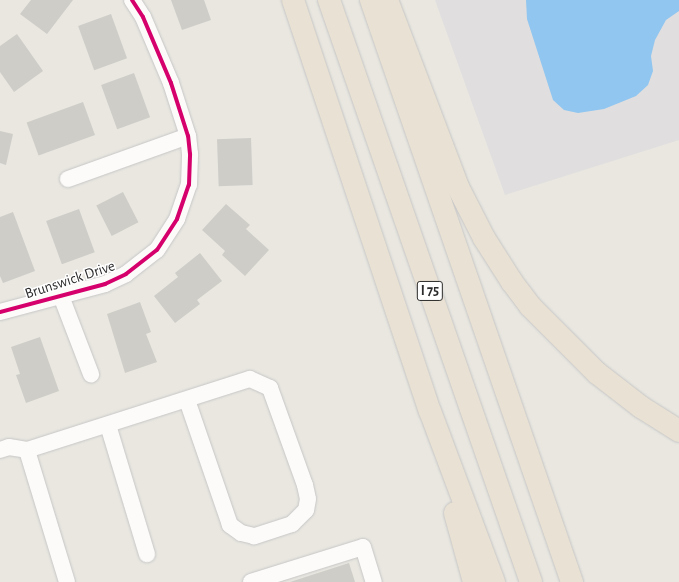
<!DOCTYPE html>
<style>
body{margin:0}
#map{position:relative;width:679px;height:582px;overflow:hidden;background:#e9e7e0;font-family:"Alegreya Sans",sans-serif}
div>[style]{position:absolute}
.industrial>*{inset:0;background:#e1dedf}
.water>*{inset:0;background:#90c6ef}
.building>*{inset:0;background:#cecdc7;transform-origin:0 0}
.roads{filter:drop-shadow(0 0 1px #c6c6c6) drop-shadow(0 0 1px #c6c6c6)}
.minor>*{height:16px;margin:-8px;padding:0 8px;transform-origin:8px;border-radius:8px;background:#fcfbfa}
.highway>*{height:22px;margin:-11px;padding:0 11px;transform-origin:11px;border-radius:11px;background:#e9e1d3}
.cycleway>*{height:4px;margin:-2px;padding:0 2px;transform-origin:2px;border-radius:2px;background:#d6006c}
span{translate:-50% -50%;white-space:nowrap;text-align:center;line-height:1.15;-webkit-text-stroke:3px #fff;paint-order:stroke}
.shield-label span{padding:1px 3px;background:#fff;border:1px solid;border-radius:3px;-webkit-text-stroke-width:0}
.shield-label{font-size:14px;color:#2b2b2b;font-weight:700}
.street-label{font-size:15px;color:#2b2b2b}
</style>
<div id="map">
<div class="industrial">
<div style="clip-path:polygon(435px 0,679px 0,679px 140px,505px 195px)"></div>
</div>
<div class="water">
<div style="clip-path:polygon(526px 0,679px 0,679px 11px,666px 20px,655px 40px,651px 56px,653px 71px,648px 85px,636px 96px,604px 109px,578px 113px,564px 110px,553px 100px,527px 19px)"></div>
</div>
<div class="building">
<div style="clip-path:polygon(31px 0,73px 0,47px 34px,20px 14px)"></div>
<div style="clip-path:polygon(171px 0,204px 0,211px 20px,182px 30px)"></div>
<div style="left:111px;top:14px;width:47px;height:35px;rotate:70deg"></div>
<div style="clip-path:polygon(17px 34px,43px 71px,14px 92px,0 72px,0 46px)"></div>
<div style="left:134px;top:73px;width:47px;height:35px;rotate:70deg"></div>
<div style="left:83px;top:102px;width:35px;height:60px;rotate:70deg"></div>
<div style="clip-path:polygon(0 131px,13px 134px,6px 165px,0 163px)"></div>
<div style="left:251px;top:138px;width:47px;height:34px;rotate:88deg"></div>
<div style="left:123px;top:192px;width:34px;height:30px;rotate:63deg"></div>
<div style="clip-path:polygon(226px 204px,250px 225px,246px 229px,269px 250px,245px 276px,222px 255px,225px 251px,202px 230px)"></div>
<div style="left:79px;top:209px;width:46px;height:35px;rotate:70deg"></div>
<div style="clip-path:polygon(13px 212px,35px 271px,3px 283px,0 276px,0 217px)"></div>
<div style="clip-path:polygon(200px 253px,222px 281px,197px 300px,200px 304px,175px 323px,154px 296px,178px 277px,175px 273px)"></div>
<div style="clip-path:polygon(140px 302px,151px 332px,146px 334px,157px 362px,125px 373px,107px 314px)"></div>
<div style="clip-path:polygon(40px 337px,59px 391px,26px 403px,16px 375px,20px 374px,11px 347px)"></div>
<div style="clip-path:polygon(349px 563px,355px 582px,290px 582px)"></div>
</div>
<div class="roads">
<div class="minor">
<div style="left:68px;top:179px;width:127px;rotate:-19.7deg"></div>
<div style="left:61px;top:296px;width:84px;rotate:69deg"></div>
<div style="left:0;top:312px;width:109px;rotate:-14.9deg"></div>
<div style="left:105px;top:284px;width:23px;rotate:-25deg"></div>
<div style="left:126px;top:274px;width:39px;rotate:-38deg"></div>
<div style="left:157px;top:250px;width:37px;rotate:-57deg"></div>
<div style="left:177px;top:219px;width:36px;rotate:-71deg"></div>
<div style="left:189px;top:185px;width:31px;rotate:-88deg"></div>
<div style="left:190px;top:154px;width:18px;rotate:-96deg"></div>
<div style="left:188px;top:136px;width:56px;rotate:-107.8deg"></div>
<div style="left:171px;top:83px;width:72px;rotate:-113deg"></div>
<div style="left:143px;top:17px;width:20px;rotate:-123deg"></div>
<div style="left:108px;top:425px;width:135px;rotate:73.2deg"></div>
<div style="left:0;top:450px;width:9px;rotate:-18deg"></div>
<div style="left:9px;top:447px;width:18px;rotate:9deg"></div>
<div style="left:67px;top:582px;width:138px;rotate:-106.9deg"></div>
<div style="left:27px;top:450px;width:234px;rotate:-17.7deg"></div>
<div style="left:250px;top:379px;width:22px;rotate:24deg"></div>
<div style="left:270px;top:388px;width:103px;rotate:70.2deg"></div>
<div style="left:305px;top:485px;width:14px;rotate:78deg"></div>
<div style="left:308px;top:499px;width:11px;rotate:100deg"></div>
<div style="left:306px;top:510px;width:20px;rotate:135deg"></div>
<div style="left:292px;top:524px;width:40px;rotate:162deg"></div>
<div style="left:254px;top:536px;width:13px;rotate:-167deg"></div>
<div style="left:241px;top:533px;width:14px;rotate:-144deg"></div>
<div style="left:230px;top:525px;width:132px;rotate:-109deg"></div>
<div style="left:251px;top:582px;width:117px;rotate:-17.4deg"></div>
<div style="left:363px;top:547px;width:37px;rotate:73deg"></div>
</div>
<div class="highway">
<div style="left:293px;top:0;width:433px;rotate:71.6deg"></div>
<div style="left:430px;top:411px;width:183px;rotate:69.5deg"></div>
<div style="left:329px;top:0;width:616px;rotate:70.86deg"></div>
<div style="left:371px;top:0;width:616px;rotate:70.95deg"></div>
<div style="left:387px;top:0;width:200px;rotate:69.2deg"></div>
<div style="left:458px;top:187px;width:57px;rotate:63deg"></div>
<div style="left:484px;top:238px;width:52px;rotate:57.5deg"></div>
<div style="left:512px;top:282px;width:30px;rotate:53deg"></div>
<div style="left:530px;top:306px;width:95px;rotate:45deg"></div>
<div style="left:597px;top:373px;width:56px;rotate:37.7deg"></div>
<div style="left:641px;top:407px;width:45px;rotate:32.3deg"></div>
<div style="left:455px;top:513px;width:72px;rotate:74.6deg"></div>
</div>
</div>
<div class="cycleway">
<div style="left:0;top:312px;width:109px;rotate:-14.9deg"></div>
<div style="left:105px;top:284px;width:23px;rotate:-25deg"></div>
<div style="left:126px;top:274px;width:39px;rotate:-38deg"></div>
<div style="left:157px;top:250px;width:37px;rotate:-57deg"></div>
<div style="left:177px;top:219px;width:36px;rotate:-71deg"></div>
<div style="left:189px;top:185px;width:31px;rotate:-88deg"></div>
<div style="left:190px;top:154px;width:18px;rotate:-96deg"></div>
<div style="left:188px;top:136px;width:56px;rotate:-107.8deg"></div>
<div style="left:171px;top:83px;width:72px;rotate:-113deg"></div>
<div style="left:143px;top:17px;width:20px;rotate:-123deg"></div>
</div>
<div class="shield-label">
<span style="left:430px;top:291px">I 75</span>
</div>
<div class="street-label">
<span style="left:70px;top:280px;rotate:-18deg">Brunswick Drive</span>
</div>
</div>
